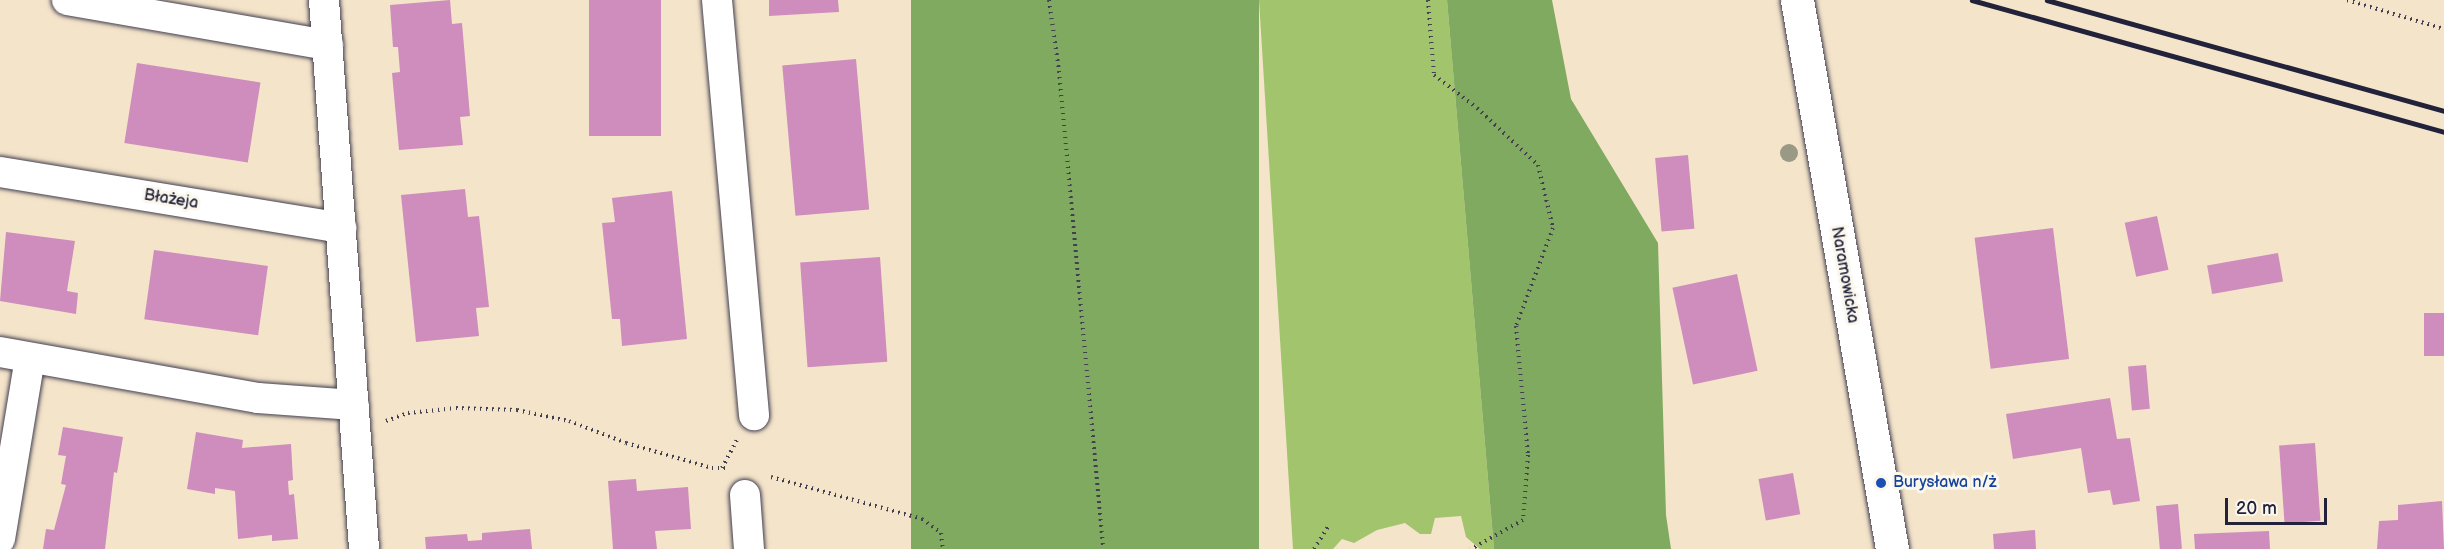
<!DOCTYPE html>
<meta charset="utf-8">
<style>
body{margin:0}
#map{position:relative;width:2444px;height:549px;overflow:hidden;background:#f4e4ca;font-family:"Balsamiq Sans",sans-serif}
div>[style]{position:absolute}
.green>*{inset:0;background:#a1c46d}
.forest>*{inset:0;background:#80aa60;transform-origin:0 0}
.building>*{inset:0;background:#ce8dbc;transform-origin:0 0}
.path>*{height:4px;margin-top:-2px;transform-origin:0;background:repeating-linear-gradient(90deg,#423f50 0 1.5px,transparent 0 6px)}
.roads{filter:drop-shadow(0 0 2px #423f50) drop-shadow(0 0 2px #423f50)}
.minor>*{height:30px;margin:-15px;padding:0 15px;transform-origin:15px;border-radius:15px;background:#fff}
.tertiary>*{height:33px;margin:-16.5px;padding:0 16.5px;transform-origin:16.5px;border-radius:16.5px;background:#fff}
.rail>*{height:4.5px;margin:-2.25px;padding:0 2.25px;transform-origin:2.25px;border-radius:2.25px;background:#22223b}
.trees>*{width:18px;height:18px;margin:-9px;border-radius:50%;background:#999985}
.dots>*{width:16px;height:16px;translate:-50% -50%;box-sizing:border-box;border:3px solid #fbf7ec;border-radius:50%}
span{translate:-50% -50%;white-space:nowrap;text-align:center;line-height:1.15;-webkit-text-stroke:6px #fbf7ec;paint-order:stroke}
.street-label{font-size:16px;color:#22223b}
.transit-label{font-size:16px;color:#164399}
.left{translate:0 -50%;text-align:left}
.scale{position:absolute;left:2225px;top:498px;width:102px;height:27px;box-sizing:border-box;border:3px solid #22223b;border-top:0;padding-left:8px;font-size:18px;line-height:21px;white-space:nowrap;color:#22223b;-webkit-text-stroke:4px #fbf7ec;paint-order:stroke}
</style>
<div id="map">
<div class="green">
<div style="clip-path:polygon(1259px 0,1447px 0,1494px 549px,1480px 549px,1466px 537px,1461px 516px,1435px 518px,1431px 534px,1420px 534px,1405px 523px,1377px 530px,1354px 543px,1342px 539px,1333px 549px,1293px 549px)"></div>
</div>
<div class="forest">
<div style="left:911px;top:0;width:348px;height:551px"></div>
<div style="clip-path:polygon(1447px 0,1552px 0,1571px 99px,1658px 243px,1666px 515px,1671px 549px,1494px 549px)"></div>
</div>
<div class="building">
<div style="clip-path:polygon(450px 0,452px 24px,462px 23px,470px 116px,460px 117px,463px 145px,399px 150px,392px 73px,400px 72px,398px 47px,393px 47px,390px 5px)"></div>
<div style="left:589px;top:0;width:72px;height:136px"></div>
<div style="clip-path:polygon(769px 0,838px 0,839px 12px,769px 16px)"></div>
<div style="left:856px;top:59px;width:151px;height:74px;rotate:85deg"></div>
<div style="left:137px;top:63px;width:125px;height:81px;rotate:9deg"></div>
<div style="left:1688px;top:155px;width:74px;height:33px;rotate:85deg"></div>
<div style="clip-path:polygon(465px 189px,468px 217px,479px 216px,489px 307px,476px 308px,479px 336px,416px 342px,401px 195px)"></div>
<div style="clip-path:polygon(672px 191px,687px 339px,622px 346px,620px 319px,612px 319px,602px 223px,615px 222px,612px 198px)"></div>
<div style="left:2157px;top:216px;width:55px;height:33px;rotate:78deg"></div>
<div style="left:2053px;top:228px;width:132px;height:79px;rotate:83deg"></div>
<div style="clip-path:polygon(6px 232px,75px 241px,67px 291px,78px 293px,76px 314px,0 301px)"></div>
<div style="left:154px;top:250px;width:115px;height:70px;rotate:8deg"></div>
<div style="left:2278px;top:253px;width:29px;height:72px;rotate:80deg"></div>
<div style="left:880px;top:257px;width:105px;height:80px;rotate:86deg"></div>
<div style="left:1737px;top:274px;width:99px;height:66px;rotate:78deg"></div>
<div style="left:2444px;top:313px;width:43px;height:20px;rotate:90deg"></div>
<div style="left:2146px;top:365px;width:44px;height:18px;rotate:85deg"></div>
<div style="clip-path:polygon(2110px 398px,2117px 439px,2130px 438px,2140px 501px,2113px 505px,2110px 490px,2088px 493px,2081px 448px,2013px 459px,2006px 414px)"></div>
<div style="clip-path:polygon(63px 427px,123px 437px,117px 473px,114px 472px,105px 549px,43px 549px,46px 529px,54px 530px,66px 485px,61px 484px,66px 456px,58px 455px)"></div>
<div style="clip-path:polygon(196px 432px,243px 440px,242px 448px,291px 444px,293px 480px,288px 481px,289px 495px,294px 494px,298px 539px,272px 541px,272px 535px,238px 539px,235px 491px,215px 488px,215px 494px,187px 489px)"></div>
<div style="left:2315px;top:443px;width:78px;height:36px;rotate:86deg"></div>
<div style="left:1793px;top:473px;width:42px;height:35px;rotate:80deg"></div>
<div style="clip-path:polygon(636px 479px,637px 491px,688px 487px,691px 529px,655px 531px,657px 549px,613px 549px,608px 481px)"></div>
<div style="clip-path:polygon(2442px 501px,2444px 549px,2377px 549px,2379px 521px,2398px 520px,2398px 505px)"></div>
<div style="left:2178px;top:504px;width:45px;height:22px;rotate:85deg"></div>
<div style="clip-path:polygon(530px 529px,532px 549px,426px 549px,425px 537px,467px 534px,468px 541px,482px 540px,482px 533px)"></div>
<div style="clip-path:polygon(2035px 530px,2036px 549px,1994px 549px,1993px 534px)"></div>
<div style="clip-path:polygon(2269px 531px,2270px 549px,2195px 549px,2194px 534px)"></div>
</div>
<div class="path">
<div style="left:1049px;top:0;width:72px;rotate:82deg"></div>
<div style="left:1059px;top:71px;width:480px;rotate:84.7deg"></div>
<div style="left:1428px;top:0;width:75px;rotate:85.4deg"></div>
<div style="left:1434px;top:75px;width:54px;rotate:37.5deg"></div>
<div style="left:1477px;top:108px;width:83px;rotate:43.1deg"></div>
<div style="left:1538px;top:165px;width:65px;rotate:76.6deg"></div>
<div style="left:1553px;top:228px;width:105px;rotate:110.7deg"></div>
<div style="left:1516px;top:326px;width:130px;rotate:84.7deg"></div>
<div style="left:1528px;top:455px;width:65px;rotate:94.4deg"></div>
<div style="left:1523px;top:520px;width:60px;rotate:150.9deg"></div>
<div style="left:2347px;top:0;width:101px;rotate:16.6deg"></div>
<div style="left:386px;top:421px;width:23px;rotate:-20deg"></div>
<div style="left:408px;top:413px;width:48px;rotate:-5.9deg"></div>
<div style="left:456px;top:408px;width:61px;rotate:1.9deg"></div>
<div style="left:517px;top:410px;width:53px;rotate:11.9deg"></div>
<div style="left:569px;top:421px;width:61px;rotate:21.1deg"></div>
<div style="left:626px;top:443px;width:90px;rotate:16.2deg"></div>
<div style="left:712px;top:468px;width:16px"></div>
<div style="left:722px;top:468px;width:32px;rotate:-62deg"></div>
<div style="left:771px;top:477px;width:157px;rotate:15.5deg"></div>
<div style="left:922px;top:519px;width:24px;rotate:36deg"></div>
<div style="left:941px;top:533px;width:16px;rotate:83deg"></div>
<div style="left:1314px;top:549px;width:26px;rotate:-58deg"></div>
</div>
<div class="roads">
<div class="minor">
<div style="left:67px;top:0;width:265px;rotate:9.8deg"></div>
<div style="left:324px;top:0;width:550px;rotate:85.83deg"></div>
<div style="left:717px;top:0;width:417px;rotate:84.9deg"></div>
<div style="left:0;top:172px;width:346px;rotate:9.3deg"></div>
<div style="left:0;top:352px;width:262px;rotate:10.1deg"></div>
<div style="left:258px;top:398px;width:96px;rotate:4.2deg"></div>
<div style="left:745px;top:495px;width:54px;rotate:85.8deg"></div>
<div style="left:0;top:539px;width:183px;rotate:-80.6deg"></div>
</div>
<div class="tertiary">
<div style="left:1797px;top:0;width:557px;rotate:80.18deg"></div>
</div>
</div>
<div class="rail">
<div style="left:1972px;top:0;width:490px;rotate:15.6deg"></div>
<div style="left:2047px;top:0;width:412px;rotate:15.6deg"></div>
</div>
<div class="trees">
<div style="left:1789px;top:153px"></div>
</div>
<div class="dots">
<div style="left:1881px;top:483px;background:#1a4fb4"></div>
</div>
<div class="street-label">
<span style="left:171px;top:200px;rotate:9deg">Błażeja</span>
<span style="left:1844px;top:275px;rotate:80deg">Naramowicka</span>
</div>
<div class="transit-label">
<span class="left" style="left:1893px;top:483px">Burysława n/ż</span>
</div>
<div class="scale">20 m</div>
</div>
